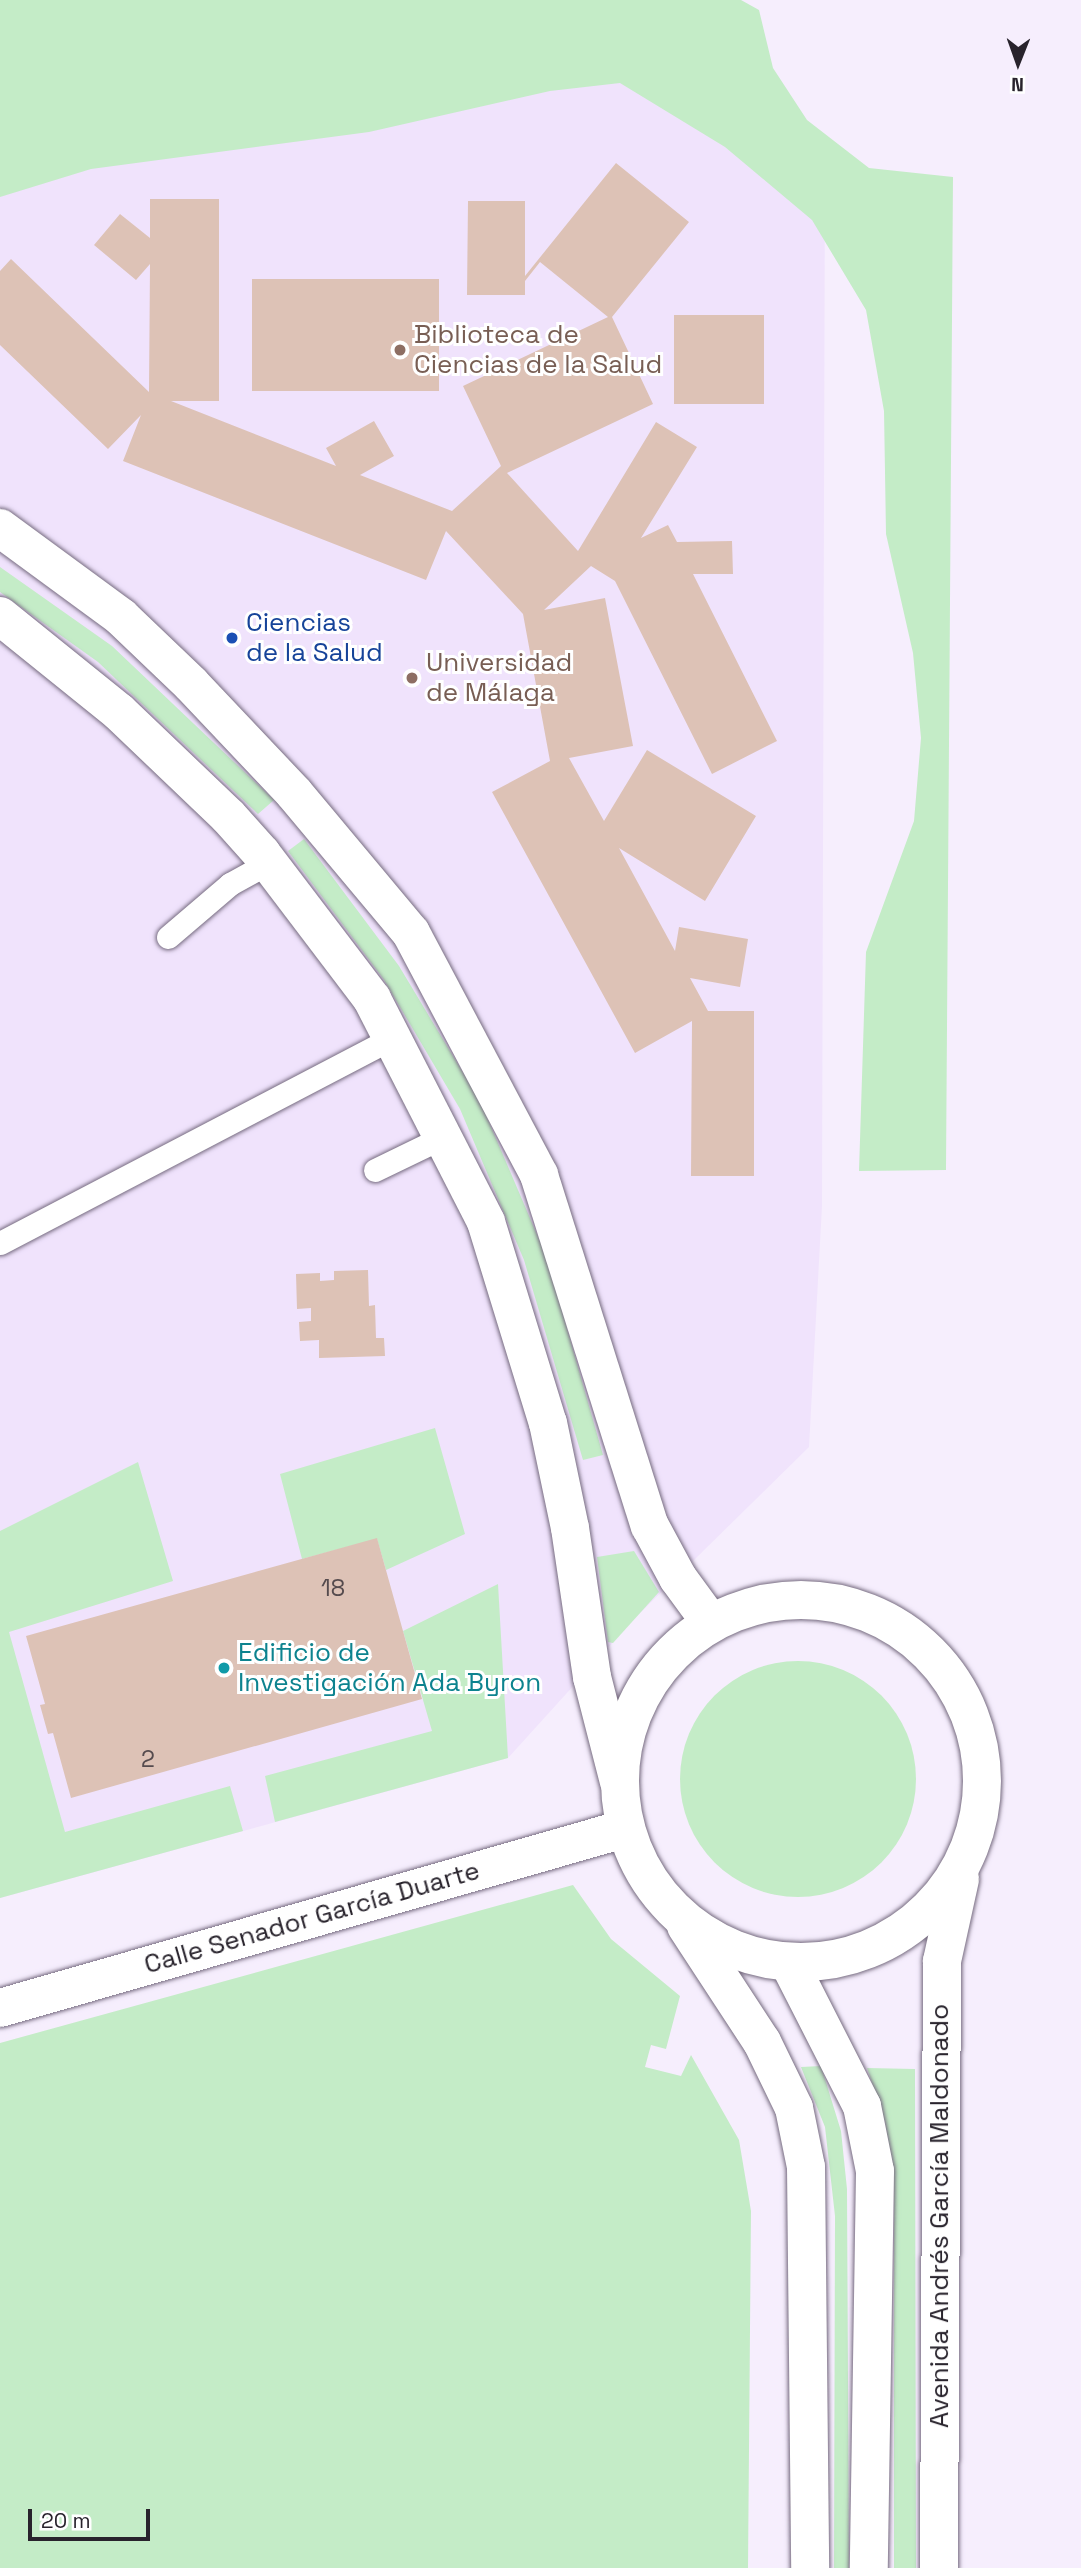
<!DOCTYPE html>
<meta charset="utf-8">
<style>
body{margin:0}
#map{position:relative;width:1081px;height:2568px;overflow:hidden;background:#f6eefd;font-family:"Space Grotesk",sans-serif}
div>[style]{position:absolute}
.built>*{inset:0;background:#f0e3fc}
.green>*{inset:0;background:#c4ecc7}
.round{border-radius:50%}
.building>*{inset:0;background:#ddc2b6;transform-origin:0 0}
.roads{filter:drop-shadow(0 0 2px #766b80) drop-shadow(0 0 2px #766b80)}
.service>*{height:23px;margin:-11.5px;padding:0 11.5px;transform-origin:11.5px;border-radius:11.5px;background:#fff}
.minor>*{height:38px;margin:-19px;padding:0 19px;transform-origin:19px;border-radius:19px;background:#fff}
.minor>.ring{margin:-19px;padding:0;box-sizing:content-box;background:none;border:38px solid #fff;border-radius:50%}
.dots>*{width:19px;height:19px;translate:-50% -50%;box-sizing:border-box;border:4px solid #fff;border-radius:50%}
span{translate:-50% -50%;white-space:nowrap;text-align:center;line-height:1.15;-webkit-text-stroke:6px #fff;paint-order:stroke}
.number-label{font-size:23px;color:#554b4e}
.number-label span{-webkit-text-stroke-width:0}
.education-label{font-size:26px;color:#785e54}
.left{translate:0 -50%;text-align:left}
.transit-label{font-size:26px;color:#164399}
.culture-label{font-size:26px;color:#0d838f}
.street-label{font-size:26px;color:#28232c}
.north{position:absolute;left:983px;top:28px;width:70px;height:70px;-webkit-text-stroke:5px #fff;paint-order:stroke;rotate:181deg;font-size:19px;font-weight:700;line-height:28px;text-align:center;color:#28232c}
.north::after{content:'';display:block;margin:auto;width:24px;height:32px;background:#28232c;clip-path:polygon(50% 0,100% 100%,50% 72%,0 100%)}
.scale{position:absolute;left:28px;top:2509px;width:122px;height:32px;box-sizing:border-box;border:4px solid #28232c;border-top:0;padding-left:9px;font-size:21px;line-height:24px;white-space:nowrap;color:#28232c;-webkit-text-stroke:5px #fff;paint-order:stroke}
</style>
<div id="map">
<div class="built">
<div style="clip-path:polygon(0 0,702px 0,825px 150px,822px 1206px,809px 1447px,634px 1619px,508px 1758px,0 1898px)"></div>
</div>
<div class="green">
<div style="clip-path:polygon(0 0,741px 0,759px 10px,773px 68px,807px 120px,869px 168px,953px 177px,946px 1170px,859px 1171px,866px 952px,914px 821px,921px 738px,913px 653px,886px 534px,884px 411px,866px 310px,812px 220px,725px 147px,620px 83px,550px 91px,369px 132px,91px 169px,0 197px)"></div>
<div style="clip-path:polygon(0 567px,112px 646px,274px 800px,258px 814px,98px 662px,0 592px)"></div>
<div style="clip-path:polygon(304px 839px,399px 966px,480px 1101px,547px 1258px,603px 1455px,583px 1460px,524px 1260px,460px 1109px,384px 980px,288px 851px)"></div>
<div style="clip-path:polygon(435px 1428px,465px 1534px,386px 1570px,377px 1539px,302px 1559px,280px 1474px)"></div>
<div style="clip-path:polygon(138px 1462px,173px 1581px,9px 1632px,65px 1832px,230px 1786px,243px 1831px,0 1898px,0 1531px)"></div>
<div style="clip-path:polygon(634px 1551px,659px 1592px,613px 1643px,608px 1642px,597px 1557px)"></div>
<div style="clip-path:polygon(498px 1584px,508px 1758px,275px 1822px,265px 1776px,432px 1731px,403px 1631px)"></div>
<div class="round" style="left:680px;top:1661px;width:236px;height:236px"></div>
<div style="clip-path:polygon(573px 1885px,611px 1939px,680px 1996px,666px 2049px,651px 2045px,645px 2067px,681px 2076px,691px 2055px,739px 2140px,751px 2211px,748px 2568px,0 2568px,0 2043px)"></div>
<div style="clip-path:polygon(821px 2066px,841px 2131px,847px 2189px,849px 2568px,834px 2568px,835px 2216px,825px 2127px,801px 2067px)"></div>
<div style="clip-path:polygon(867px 2068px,915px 2069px,916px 2568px,894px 2568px,894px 2178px,885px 2122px)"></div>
</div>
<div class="building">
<div style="clip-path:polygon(616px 163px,689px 222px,612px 317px,653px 404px,507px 473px,578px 551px,656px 422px,697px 447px,641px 538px,668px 525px,677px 542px,732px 541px,733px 574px,693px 574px,777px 741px,712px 774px,615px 581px,591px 566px,544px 610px,605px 598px,633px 746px,569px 758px,604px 821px,647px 750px,756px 816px,705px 901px,619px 848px,675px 951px,679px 927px,748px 939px,740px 987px,690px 978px,708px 1011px,754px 1011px,754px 1176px,691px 1176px,692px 1021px,635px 1053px,492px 792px,550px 761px,523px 614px,446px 531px,426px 580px,123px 461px,141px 415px,108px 449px,0 345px,0 271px,11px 259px,149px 392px,150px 264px,136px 280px,94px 245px,120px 214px,150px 238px,150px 199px,219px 199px,219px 401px,171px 401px,336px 466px,326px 448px,374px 421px,394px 456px,360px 475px,452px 511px,501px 466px,463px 386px,608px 317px,540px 262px,525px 281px,525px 295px,467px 295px,468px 201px,525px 201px,525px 276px)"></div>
<div style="left:252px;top:279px;width:187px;height:112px"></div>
<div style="left:674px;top:315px;width:90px;height:89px"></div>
<div style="clip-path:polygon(368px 1270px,369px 1306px,375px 1305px,376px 1338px,384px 1338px,385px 1356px,319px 1358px,319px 1340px,300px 1341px,299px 1322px,311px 1321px,311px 1308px,297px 1309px,296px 1274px,320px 1273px,320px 1281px,334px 1280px,334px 1271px)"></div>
<div style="clip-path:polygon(377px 1538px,422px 1699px,71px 1798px,53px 1733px,48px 1734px,40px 1705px,45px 1704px,26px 1636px)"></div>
</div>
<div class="roads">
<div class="service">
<div style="left:168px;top:937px;width:82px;rotate:-40.5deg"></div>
<div style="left:230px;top:884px;width:43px;rotate:-28.9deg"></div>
<div style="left:375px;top:1170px;width:76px;rotate:-25.9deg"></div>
<div style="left:0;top:1243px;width:442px;rotate:-27.6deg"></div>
</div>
<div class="minor">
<div style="left:0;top:528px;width:150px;rotate:36.3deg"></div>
<div style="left:121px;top:617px;width:97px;rotate:43.7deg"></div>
<div style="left:191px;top:684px;width:150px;rotate:46.6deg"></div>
<div style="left:294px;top:793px;width:182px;rotate:50.1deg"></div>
<div style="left:411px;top:933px;width:274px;rotate:62.1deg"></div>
<div style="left:539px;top:1175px;width:368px;rotate:72.5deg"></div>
<div style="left:650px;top:1526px;width:59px;rotate:61.7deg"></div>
<div style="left:678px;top:1578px;width:56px;rotate:53.7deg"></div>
<div style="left:0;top:616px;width:153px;rotate:38.9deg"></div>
<div style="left:119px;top:712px;width:151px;rotate:43.7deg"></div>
<div style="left:228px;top:816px;width:51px;rotate:48.2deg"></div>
<div style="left:262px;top:854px;width:182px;rotate:52.8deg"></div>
<div style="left:372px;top:999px;width:250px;rotate:62.9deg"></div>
<div style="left:486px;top:1222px;width:210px;rotate:72.9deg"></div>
<div style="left:548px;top:1423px;width:107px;rotate:78.2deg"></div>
<div style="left:570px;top:1528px;width:151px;rotate:81.6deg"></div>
<div style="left:592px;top:1677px;width:108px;rotate:75.6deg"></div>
<div class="ring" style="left:620px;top:1600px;width:324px;height:324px"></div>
<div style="left:686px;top:1926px;width:139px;rotate:56.8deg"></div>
<div style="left:762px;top:2042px;width:73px;rotate:64.1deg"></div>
<div style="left:794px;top:2108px;width:60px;rotate:78.5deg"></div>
<div style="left:806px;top:2167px;width:401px;rotate:89.4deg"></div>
<div style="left:789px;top:1963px;width:161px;rotate:63deg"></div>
<div style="left:862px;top:2106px;width:66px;rotate:78.7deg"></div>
<div style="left:875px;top:2171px;width:397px;rotate:90.9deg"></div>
<div style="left:0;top:2008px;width:649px;rotate:-16.01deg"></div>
<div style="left:939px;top:2568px;width:607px;rotate:-89.72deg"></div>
<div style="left:942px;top:1961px;width:84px;rotate:-77.6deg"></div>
</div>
</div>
<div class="dots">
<div style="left:400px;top:350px;background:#8d6e63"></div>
<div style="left:232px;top:638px;background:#1a4fb4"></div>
<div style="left:412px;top:678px;background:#8d6e63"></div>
<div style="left:224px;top:1668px;background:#0f9aa8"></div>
</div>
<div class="number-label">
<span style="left:333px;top:1588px">18</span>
<span style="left:148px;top:1759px">2</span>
</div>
<div class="education-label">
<span class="left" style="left:414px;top:350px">Biblioteca de<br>Ciencias de la Salud</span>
<span class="left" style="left:426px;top:678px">Universidad<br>de Málaga</span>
</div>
<div class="transit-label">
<span class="left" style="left:246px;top:638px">Ciencias<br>de la Salud</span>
</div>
<div class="culture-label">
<span class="left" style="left:238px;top:1668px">Edificio de<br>Investigación Ada Byron</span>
</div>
<div class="street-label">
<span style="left:312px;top:1918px;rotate:-16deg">Calle Senador García Duarte</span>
<span style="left:940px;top:2216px;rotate:-90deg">Avenida Andrés García Maldonado</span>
</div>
<div class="north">N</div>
<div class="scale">20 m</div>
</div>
